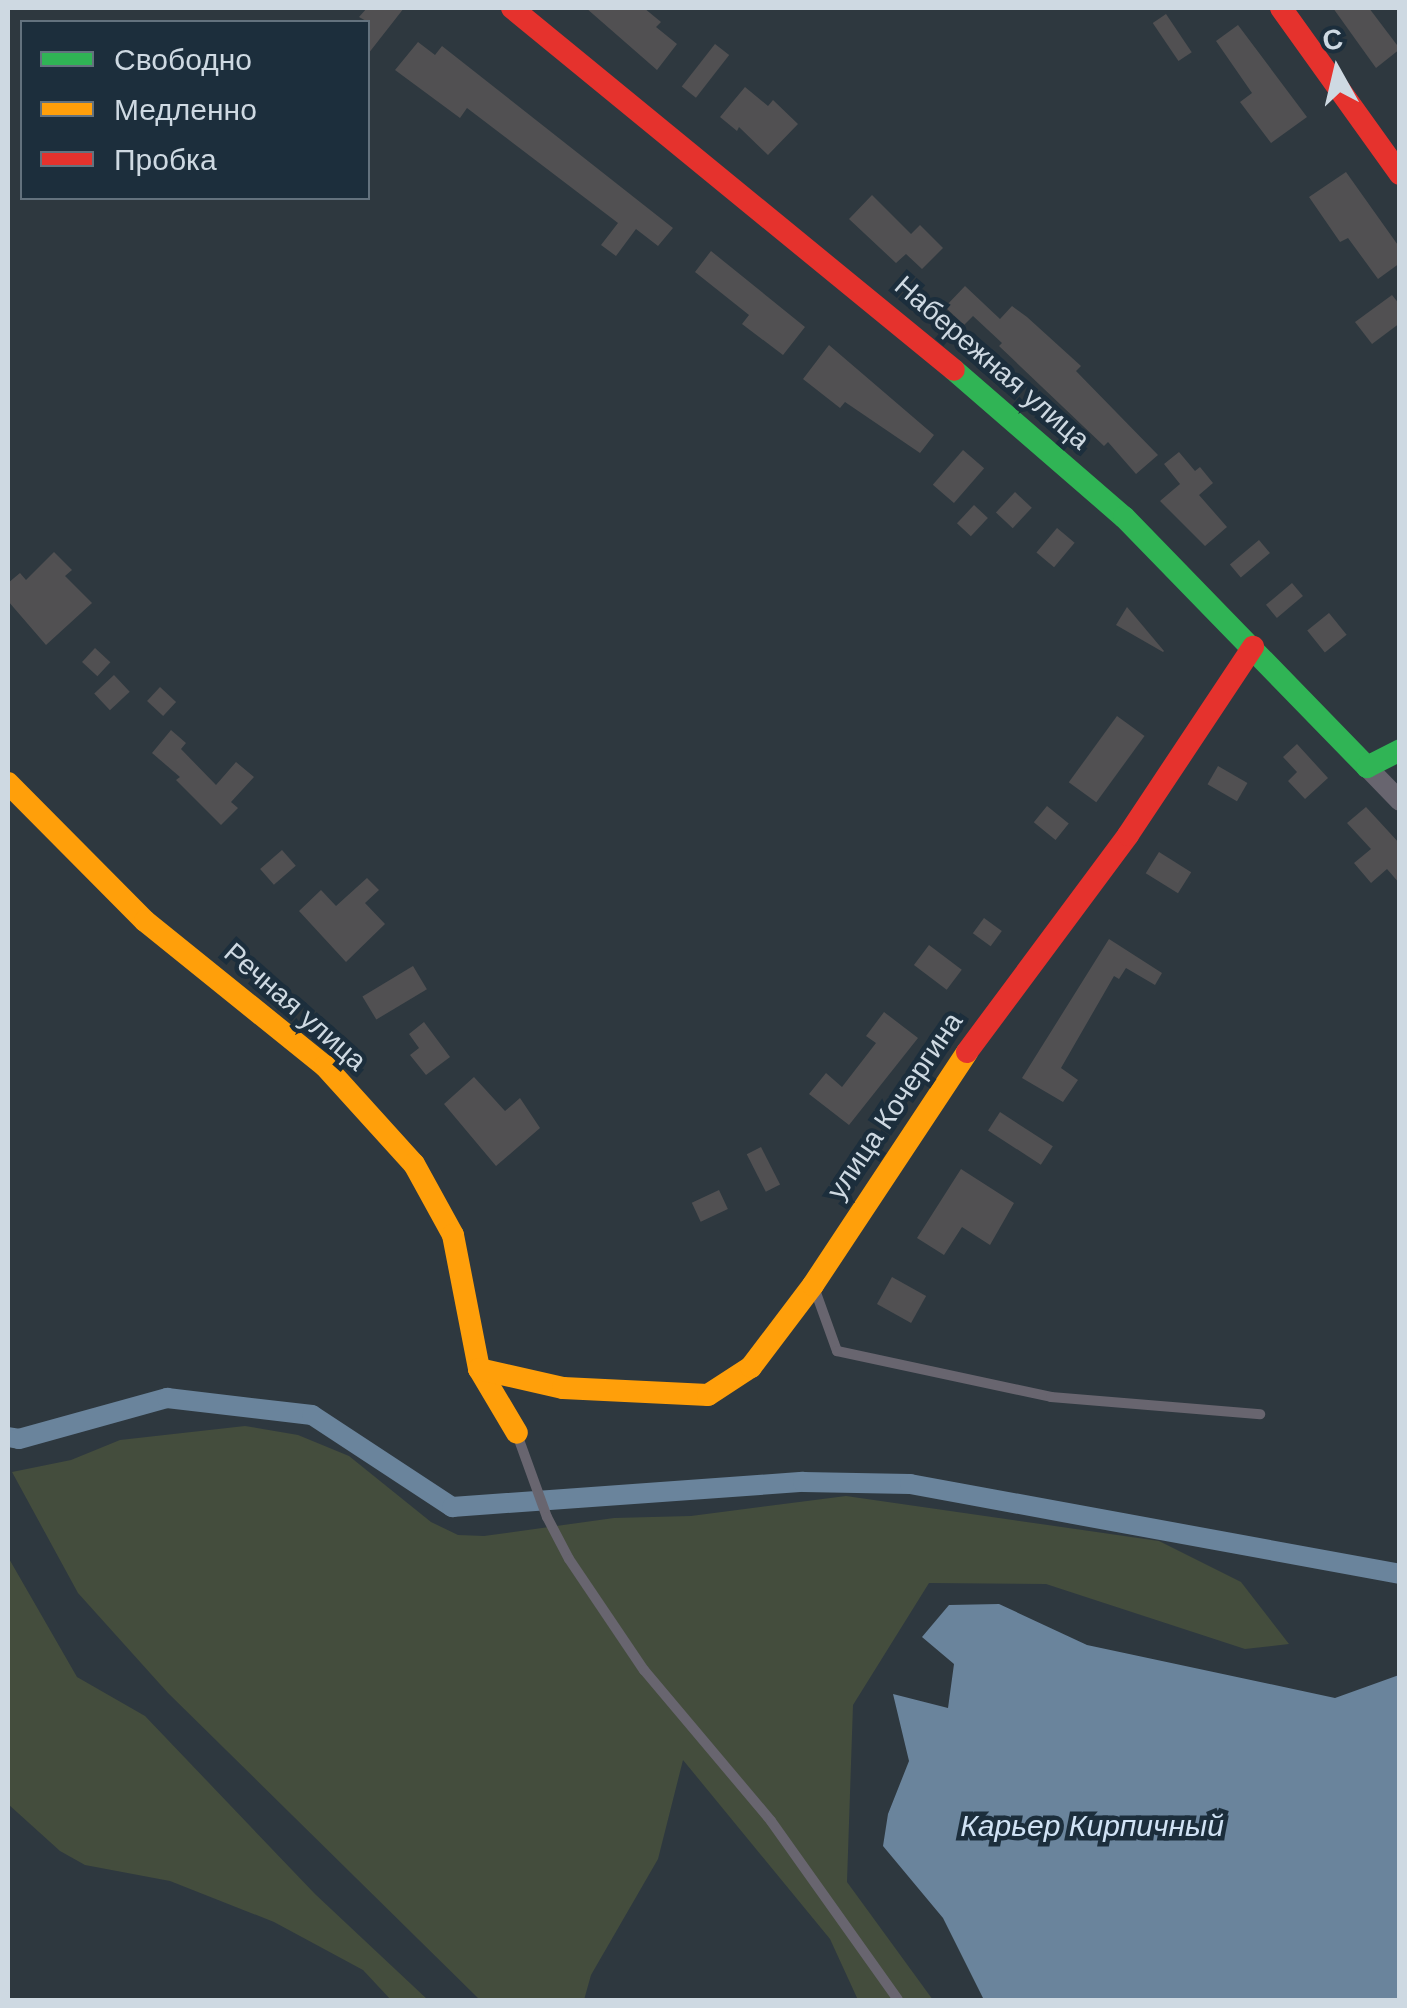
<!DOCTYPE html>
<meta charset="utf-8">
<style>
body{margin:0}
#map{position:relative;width:1407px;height:2008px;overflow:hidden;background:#2e383f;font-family:"DM Sans",sans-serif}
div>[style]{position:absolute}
.green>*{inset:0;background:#444d3d}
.water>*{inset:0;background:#6a849c}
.canal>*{height:20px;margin:-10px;padding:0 10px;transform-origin:10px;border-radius:10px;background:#6a849c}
.building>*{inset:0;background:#515052;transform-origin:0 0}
.lane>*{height:10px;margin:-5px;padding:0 5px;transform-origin:5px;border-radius:5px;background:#68656f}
.street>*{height:20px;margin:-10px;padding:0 10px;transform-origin:10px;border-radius:10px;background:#68656f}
.fast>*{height:22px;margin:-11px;padding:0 11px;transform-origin:11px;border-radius:11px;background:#30b455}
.slow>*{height:22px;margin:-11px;padding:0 11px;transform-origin:11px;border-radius:11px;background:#ff9f0a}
.jam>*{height:22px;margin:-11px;padding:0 11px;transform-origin:11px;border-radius:11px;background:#e5322d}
span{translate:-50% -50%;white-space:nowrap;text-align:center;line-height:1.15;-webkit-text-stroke:9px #1c2e3c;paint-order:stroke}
.street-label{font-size:28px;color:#ced9e2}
.water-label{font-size:30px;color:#d1e3f5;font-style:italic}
.frame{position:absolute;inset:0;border:10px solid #ced9e2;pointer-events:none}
.legend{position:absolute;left:20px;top:20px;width:350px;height:180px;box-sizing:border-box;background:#1c2e3c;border:2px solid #63727e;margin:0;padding:12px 18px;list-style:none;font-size:30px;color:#ced9e2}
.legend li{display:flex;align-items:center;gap:20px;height:50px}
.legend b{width:50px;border:2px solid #63727e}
.north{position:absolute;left:1287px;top:20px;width:100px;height:100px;-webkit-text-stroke:8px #1c2e3c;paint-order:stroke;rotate:352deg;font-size:28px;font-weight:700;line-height:40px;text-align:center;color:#ced9e2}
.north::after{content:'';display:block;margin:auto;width:35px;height:45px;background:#ced9e2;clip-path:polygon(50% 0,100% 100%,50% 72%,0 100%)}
</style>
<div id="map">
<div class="green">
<div style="clip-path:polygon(245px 1426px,298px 1435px,349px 1456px,431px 1522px,458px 1535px,484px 1536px,614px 1518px,691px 1516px,846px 1496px,1159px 1541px,1241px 1582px,1289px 1644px,1245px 1649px,1046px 1584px,929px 1583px,853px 1705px,847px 1882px,933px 2000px,858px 2000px,830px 1939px,683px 1760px,658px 1859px,591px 1975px,584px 2000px,480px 2000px,168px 1693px,78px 1593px,12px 1472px,71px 1460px,120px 1440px)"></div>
<div style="clip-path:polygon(8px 1557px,77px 1677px,145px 1716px,315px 1894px,428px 2000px,391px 2000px,363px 1970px,274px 1922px,170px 1881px,85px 1865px,60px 1851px,8px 1804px)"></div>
</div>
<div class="water">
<div style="clip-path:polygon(999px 1604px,1087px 1645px,1335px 1698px,1399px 1675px,1399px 2000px,984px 2000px,943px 1918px,883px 1846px,888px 1814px,909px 1761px,893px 1694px,948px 1708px,954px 1664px,922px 1637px,949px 1605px)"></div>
</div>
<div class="canal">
<div style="left:8px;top:1437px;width:11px;rotate:10deg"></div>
<div style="left:19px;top:1439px;width:154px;rotate:-15.5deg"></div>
<div style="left:167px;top:1398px;width:146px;rotate:6.7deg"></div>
<div style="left:312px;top:1415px;width:168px;rotate:33.3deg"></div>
<div style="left:452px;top:1507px;width:352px;rotate:-4.1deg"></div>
<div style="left:803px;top:1482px;width:107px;rotate:1.1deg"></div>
<div style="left:910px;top:1484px;width:498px;rotate:10.4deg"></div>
</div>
<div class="building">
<div style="clip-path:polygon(367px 8px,404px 8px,368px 54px,368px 22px,359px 17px)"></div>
<div style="clip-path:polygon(586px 8px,644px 8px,661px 22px,656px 27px,677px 44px,657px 70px)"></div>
<div style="clip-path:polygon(1333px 8px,1369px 8px,1400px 49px,1376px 68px)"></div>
<div style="left:1166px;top:14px;width:46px;height:16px;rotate:56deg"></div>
<div style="clip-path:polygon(1238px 25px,1307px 117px,1271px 143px,1240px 102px,1252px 93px,1216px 41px)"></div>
<div style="clip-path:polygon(418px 42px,435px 55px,442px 46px,673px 228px,658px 246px,636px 229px,616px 256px,601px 245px,618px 223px,467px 108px,460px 118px,395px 70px)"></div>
<div style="left:715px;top:44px;width:18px;height:54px;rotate:38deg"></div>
<div style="clip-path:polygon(745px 87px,768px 106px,773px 100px,798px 124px,768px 155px,739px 127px,737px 131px,720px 117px)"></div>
<div style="clip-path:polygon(1346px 172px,1400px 248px,1400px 263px,1378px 279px,1348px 238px,1340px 242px,1309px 197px)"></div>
<div style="clip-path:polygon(872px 195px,911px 234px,920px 225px,943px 248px,922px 269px,906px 254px,896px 263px,849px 219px)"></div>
<div style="clip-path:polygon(711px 251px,805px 327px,783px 355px,742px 324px,749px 315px,695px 272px)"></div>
<div style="clip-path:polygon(965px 286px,1000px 319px,1012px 306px,1027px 317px,1081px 366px,1076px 371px,1158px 455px,1136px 474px,1108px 442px,1104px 446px,999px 346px,1002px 343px,973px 316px,964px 325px,945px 307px)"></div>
<div style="clip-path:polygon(1392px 295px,1400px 305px,1400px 323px,1372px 344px,1355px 322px)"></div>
<div style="clip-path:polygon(829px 345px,934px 435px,920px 453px,845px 402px,840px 408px,803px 379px)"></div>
<div style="left:963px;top:450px;width:28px;height:46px;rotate:41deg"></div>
<div style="clip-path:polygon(1179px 452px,1195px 471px,1200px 467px,1213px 483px,1199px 495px,1227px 527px,1205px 546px,1160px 501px,1180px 484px,1164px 464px)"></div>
<div style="left:1015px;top:492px;width:23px;height:28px;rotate:43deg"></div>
<div style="left:974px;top:505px;width:19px;height:25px;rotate:43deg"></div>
<div style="left:1057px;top:528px;width:23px;height:32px;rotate:40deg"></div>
<div style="left:1259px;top:540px;width:17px;height:38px;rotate:50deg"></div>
<div style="clip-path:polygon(54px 552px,72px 570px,65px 576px,92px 603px,46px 645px,8px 601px,8px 583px,20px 573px,26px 580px)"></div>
<div style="left:1292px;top:583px;width:17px;height:34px;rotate:50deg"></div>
<div style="clip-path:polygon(1127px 607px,1164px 651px,1163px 652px,1116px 625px)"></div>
<div style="left:1329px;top:613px;width:28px;height:28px;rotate:51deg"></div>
<div style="left:95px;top:648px;width:21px;height:19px;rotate:43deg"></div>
<div style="left:114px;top:675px;width:23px;height:27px;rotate:47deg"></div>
<div style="left:160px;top:687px;width:22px;height:19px;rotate:43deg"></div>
<div style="left:1117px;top:716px;width:34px;height:82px;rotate:36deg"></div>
<div style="clip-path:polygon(171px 730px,186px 743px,181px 749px,216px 785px,236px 762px,254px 777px,231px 802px,238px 808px,221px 825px,176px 780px,180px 777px,152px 753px)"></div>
<div style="clip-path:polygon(1297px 744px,1328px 778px,1305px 799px,1288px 781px,1297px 772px,1283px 757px)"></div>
<div style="left:1218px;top:766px;width:34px;height:21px;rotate:30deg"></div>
<div style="left:1047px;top:806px;width:28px;height:21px;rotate:39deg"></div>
<div style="clip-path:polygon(1366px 807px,1400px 844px,1400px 884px,1387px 869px,1371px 883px,1354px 863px,1371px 849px,1347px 823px)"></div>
<div style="left:282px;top:850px;width:21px;height:29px;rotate:49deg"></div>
<div style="left:1159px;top:852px;width:38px;height:25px;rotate:32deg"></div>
<div style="clip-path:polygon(367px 878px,379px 890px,365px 903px,385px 924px,346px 962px,299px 911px,321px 890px,336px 906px)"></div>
<div style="left:984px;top:918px;width:22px;height:19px;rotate:36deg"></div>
<div style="clip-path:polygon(1109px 939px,1162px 973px,1155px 985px,1126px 968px,1119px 979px,1114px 976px,1061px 1068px,1078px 1080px,1063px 1102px,1022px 1078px)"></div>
<div style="left:929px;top:945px;width:41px;height:25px;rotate:37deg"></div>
<div style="left:413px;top:966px;width:27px;height:59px;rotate:59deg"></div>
<div style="clip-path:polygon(884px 1012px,918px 1038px,849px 1125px,809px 1094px,826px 1073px,842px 1087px,876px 1043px,866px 1036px)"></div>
<div style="clip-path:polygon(424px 1022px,450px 1057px,426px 1075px,410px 1055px,419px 1048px,409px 1034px)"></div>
<div style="clip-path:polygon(474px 1077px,505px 1111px,520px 1098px,540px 1128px,496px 1166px,444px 1104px)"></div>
<div style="left:1000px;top:1112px;width:63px;height:22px;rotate:33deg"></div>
<div style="left:761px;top:1147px;width:42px;height:16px;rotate:63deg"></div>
<div style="clip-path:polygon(961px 1169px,1014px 1203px,990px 1245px,962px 1227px,944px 1255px,917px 1238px)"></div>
<div style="left:719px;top:1190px;width:21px;height:30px;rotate:65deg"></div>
<div style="left:892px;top:1277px;width:39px;height:31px;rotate:29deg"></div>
</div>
<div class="lane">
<div style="left:815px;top:1290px;width:65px;rotate:70.2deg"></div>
<div style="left:837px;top:1351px;width:219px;rotate:12.1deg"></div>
<div style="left:1051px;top:1397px;width:210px;rotate:4.7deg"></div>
<div style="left:518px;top:1437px;width:85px;rotate:70.1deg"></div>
<div style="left:547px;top:1517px;width:47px;rotate:62.4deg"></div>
<div style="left:569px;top:1559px;width:134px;rotate:56deg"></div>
<div style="left:644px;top:1670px;width:197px;rotate:49.9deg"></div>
<div style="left:771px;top:1821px;width:219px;rotate:54.6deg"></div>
</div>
<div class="street">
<div style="left:1367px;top:767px;width:47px;rotate:45.9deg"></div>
</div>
<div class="fast">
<div style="left:954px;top:370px;width:225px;rotate:40.9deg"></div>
<div style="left:1124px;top:517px;width:349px;rotate:45.8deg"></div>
<div style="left:1367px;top:767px;width:37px;rotate:-27deg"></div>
</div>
<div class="slow">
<div style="left:8px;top:783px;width:194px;rotate:45.2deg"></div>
<div style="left:145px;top:921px;width:231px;rotate:38.9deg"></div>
<div style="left:325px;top:1066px;width:132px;rotate:47.8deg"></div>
<div style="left:414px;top:1164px;width:81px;rotate:61.2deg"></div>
<div style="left:453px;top:1235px;width:136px;rotate:79deg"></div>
<div style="left:479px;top:1369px;width:74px;rotate:59.3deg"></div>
<div style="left:479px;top:1369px;width:86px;rotate:12.7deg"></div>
<div style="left:563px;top:1388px;width:145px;rotate:2.8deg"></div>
<div style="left:708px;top:1395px;width:51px;rotate:-33.1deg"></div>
<div style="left:751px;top:1367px;width:103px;rotate:-52.9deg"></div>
<div style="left:813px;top:1285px;width:279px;rotate:-56.5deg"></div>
</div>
<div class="jam">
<div style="left:512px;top:8px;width:571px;rotate:39.32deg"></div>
<div style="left:1281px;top:8px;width:204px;rotate:54.4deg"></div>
<div style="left:967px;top:1052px;width:270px;rotate:-53.4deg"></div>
<div style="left:1128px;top:835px;width:226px;rotate:-56.4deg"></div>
</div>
<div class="street-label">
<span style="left:992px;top:363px;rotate:41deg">Набережная улица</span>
<span style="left:295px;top:1007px;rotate:41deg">Речная улица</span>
<span style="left:895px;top:1106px;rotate:-56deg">улица Кочергина</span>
</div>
<div class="water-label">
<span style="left:1092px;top:1826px">Карьер Кирпичный</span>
</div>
<div class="frame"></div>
<ul class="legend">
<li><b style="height:12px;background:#30b455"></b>Свободно</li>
<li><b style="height:12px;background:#ff9f0a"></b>Медленно</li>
<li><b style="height:12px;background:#e5322d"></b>Пробка</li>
</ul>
<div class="north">С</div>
</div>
